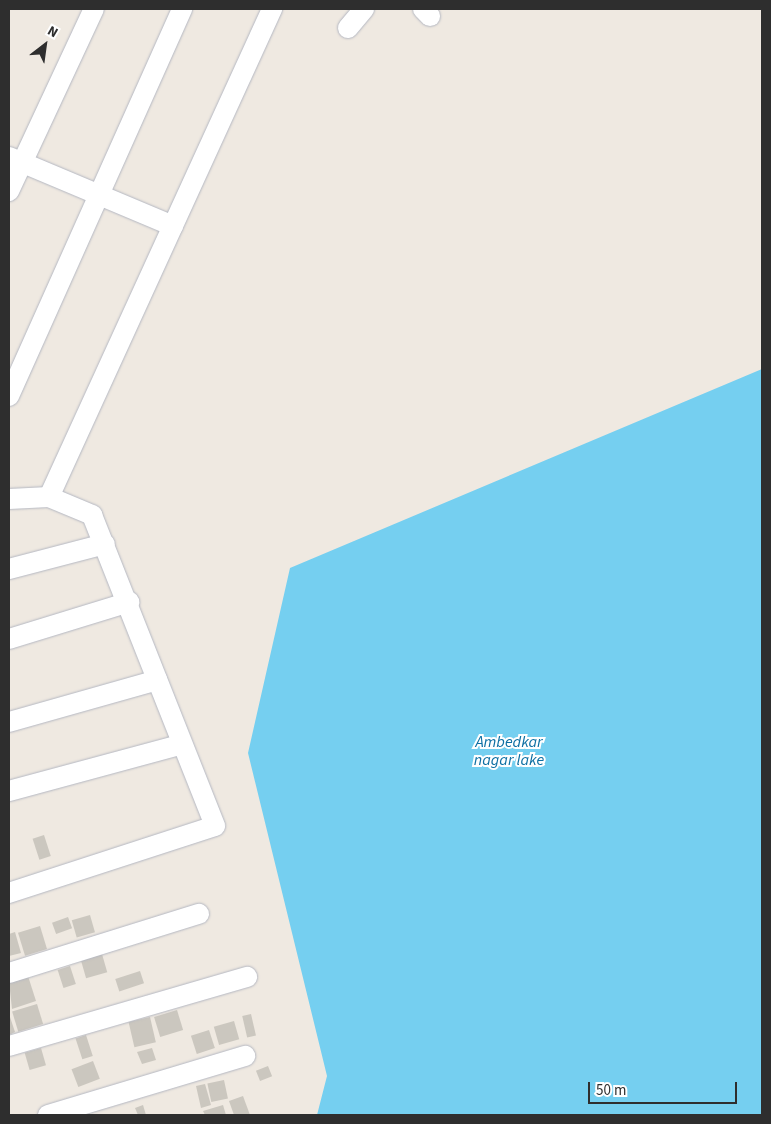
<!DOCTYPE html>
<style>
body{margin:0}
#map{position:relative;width:771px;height:1124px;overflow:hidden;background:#efe9e1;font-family:"Source Sans 3",sans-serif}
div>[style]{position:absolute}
.water>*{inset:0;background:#75cff0}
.building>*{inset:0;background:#cbc7bf;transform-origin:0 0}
.roads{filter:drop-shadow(0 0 1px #b4b7c1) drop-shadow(0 0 1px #b4b7c1)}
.minor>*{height:20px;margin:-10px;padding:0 10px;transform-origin:10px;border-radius:10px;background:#fff}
span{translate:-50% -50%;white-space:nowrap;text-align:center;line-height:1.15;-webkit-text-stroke:4px #fff;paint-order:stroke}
.water-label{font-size:16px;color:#0d6fa3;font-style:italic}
.frame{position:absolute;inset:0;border:10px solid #2e2e2e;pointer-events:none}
.north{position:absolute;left:20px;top:20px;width:50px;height:50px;-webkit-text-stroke:4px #fff;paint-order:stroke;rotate:30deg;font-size:14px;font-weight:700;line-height:20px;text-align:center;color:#2e2e2e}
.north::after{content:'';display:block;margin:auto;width:18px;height:22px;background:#2e2e2e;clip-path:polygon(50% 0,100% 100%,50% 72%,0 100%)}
.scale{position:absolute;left:588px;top:1082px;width:149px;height:22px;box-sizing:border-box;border:2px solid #2e2e2e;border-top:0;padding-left:6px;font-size:15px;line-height:18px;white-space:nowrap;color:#2e2e2e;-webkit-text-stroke:4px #fff;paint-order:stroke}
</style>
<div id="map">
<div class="water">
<div style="clip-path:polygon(762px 369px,762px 1115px,317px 1115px,327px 1076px,248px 753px,290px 568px)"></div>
</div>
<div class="building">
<div style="left:44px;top:835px;width:22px;height:12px;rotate:72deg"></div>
<div style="left:90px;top:915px;width:18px;height:19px;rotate:74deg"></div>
<div style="left:68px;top:917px;width:12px;height:17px;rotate:70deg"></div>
<div style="left:40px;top:926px;width:24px;height:23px;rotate:73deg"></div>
<div style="clip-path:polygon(15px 932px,21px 953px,9px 956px,9px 934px)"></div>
<div style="left:102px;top:954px;width:19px;height:22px;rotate:74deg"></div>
<div style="left:70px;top:966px;width:19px;height:13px;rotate:72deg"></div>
<div style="left:140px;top:971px;width:13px;height:26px;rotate:72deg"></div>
<div style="clip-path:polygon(28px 976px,36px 1001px,12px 1009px,9px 982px)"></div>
<div style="left:37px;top:1004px;width:21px;height:26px;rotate:73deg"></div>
<div style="left:177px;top:1010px;width:21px;height:24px;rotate:73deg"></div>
<div style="clip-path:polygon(9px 1014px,15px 1032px,9px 1035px)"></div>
<div style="left:251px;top:1014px;width:22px;height:9px;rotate:77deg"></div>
<div style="left:150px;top:1017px;width:26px;height:22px;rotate:77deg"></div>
<div style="left:234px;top:1021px;width:19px;height:21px;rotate:74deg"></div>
<div style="left:209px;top:1030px;width:19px;height:19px;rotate:72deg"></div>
<div style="left:86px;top:1035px;width:22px;height:11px;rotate:72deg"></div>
<div style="left:41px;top:1048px;width:18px;height:17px;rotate:74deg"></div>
<div style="clip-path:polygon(152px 1048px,156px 1060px,142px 1064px,137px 1052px)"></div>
<div style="left:93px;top:1061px;width:19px;height:23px;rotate:69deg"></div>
<div style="left:268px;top:1066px;width:11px;height:13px;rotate:68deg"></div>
<div style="left:224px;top:1080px;width:19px;height:17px;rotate:78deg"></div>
<div style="clip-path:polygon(205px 1084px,211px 1105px,201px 1108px,196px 1086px)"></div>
<div style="clip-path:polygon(243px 1096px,250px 1115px,234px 1115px,229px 1101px)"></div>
<div style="clip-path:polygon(143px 1105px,146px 1115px,138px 1115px,135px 1108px)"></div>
<div style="clip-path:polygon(223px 1105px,226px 1115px,205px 1115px,203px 1111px)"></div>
</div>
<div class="roads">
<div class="minor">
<div style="left:423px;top:9px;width:10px;rotate:45deg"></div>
<div style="left:348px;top:28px;width:25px;rotate:-50deg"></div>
<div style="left:9px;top:157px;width:178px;rotate:22.8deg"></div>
<div style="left:9px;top:191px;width:201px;rotate:-65deg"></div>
<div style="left:9px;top:396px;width:424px;rotate:-65.9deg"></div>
<div style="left:49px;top:497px;width:537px;rotate:-65.44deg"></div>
<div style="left:9px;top:499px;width:40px;rotate:-2.9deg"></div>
<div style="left:49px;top:497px;width:47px;rotate:22.7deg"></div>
<div style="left:92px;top:515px;width:334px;rotate:68.4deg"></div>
<div style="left:215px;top:826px;width:217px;rotate:162deg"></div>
<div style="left:9px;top:569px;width:99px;rotate:-14.6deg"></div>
<div style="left:9px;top:639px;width:126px;rotate:-17.1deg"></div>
<div style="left:9px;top:722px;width:154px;rotate:-15.8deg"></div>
<div style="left:9px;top:791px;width:176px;rotate:-15.1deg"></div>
<div style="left:9px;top:973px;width:199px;rotate:-17.3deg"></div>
<div style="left:9px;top:1046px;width:248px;rotate:-16.2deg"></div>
<div style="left:48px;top:1115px;width:206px;rotate:-16.7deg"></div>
</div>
</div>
<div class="water-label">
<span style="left:509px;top:751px">Ambedkar<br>nagar lake</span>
</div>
<div class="frame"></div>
<div class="north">N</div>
<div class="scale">50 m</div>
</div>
